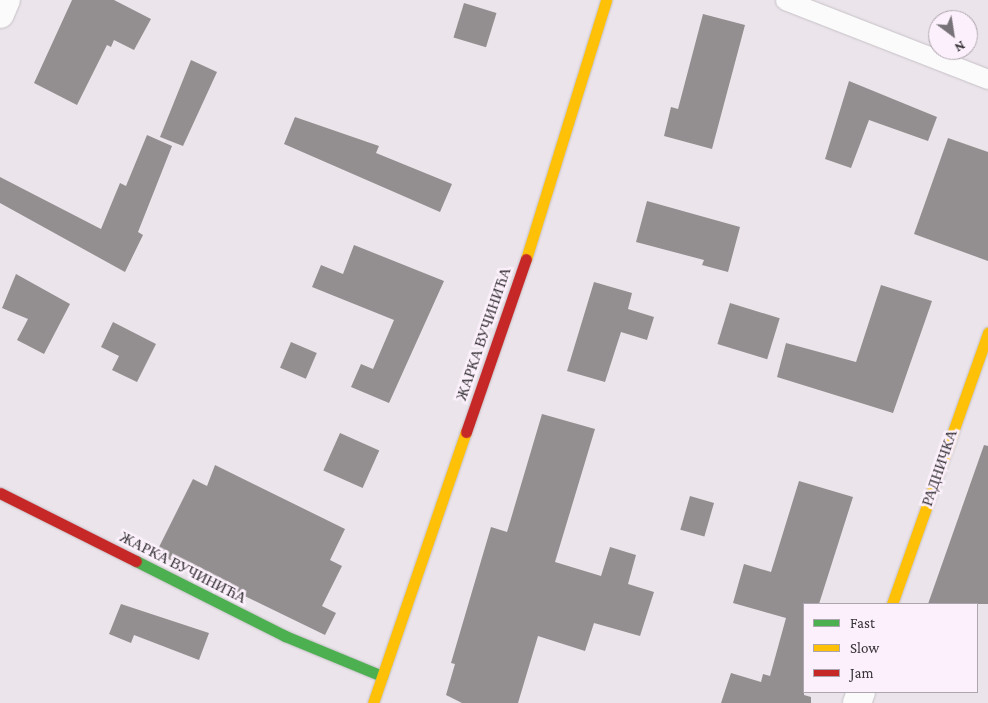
<!DOCTYPE html>
<meta charset="utf-8">
<style>
body{margin:0}
#map{position:relative;width:988px;height:703px;overflow:hidden;background:#ebe5eb;font-family:"Crimson Pro",serif}
div>[style]{position:absolute}
.building>*{inset:0;background:#938e8f;transform-origin:0 0}
.roads{filter:drop-shadow(0 0 1px #c6c1c6) drop-shadow(0 0 1px #c6c1c6)}
.lane>*{height:19px;margin:-9.5px;padding:0 9.5px;transform-origin:9.5px;border-radius:9.5px;background:#fcfbfc}
.street>*{height:28px;margin:-14px;padding:0 14px;transform-origin:14px;border-radius:14px;background:#fcfbfc}
.fast>*{height:11px;margin:-5.5px;padding:0 5.5px;transform-origin:5.5px;border-radius:5.5px;background:#4caf50}
.slow>*{height:11px;margin:-5.5px;padding:0 5.5px;transform-origin:5.5px;border-radius:5.5px;background:#ffc107}
.jam>*{height:11px;margin:-5.5px;padding:0 5.5px;transform-origin:5.5px;border-radius:5.5px;background:#c62828}
span{translate:-50% -50%;white-space:nowrap;text-align:center;line-height:1.15;-webkit-text-stroke:5px #fbf0fb;paint-order:stroke}
.street-label{font-size:15px;color:#383438}
.legend{position:absolute;left:803px;top:603px;width:175px;height:90px;box-sizing:border-box;background:#fbf0fb;border:1px solid #ada5ad;margin:0;padding:6px 9px;list-style:none;font-size:15px;color:#383438}
.legend li{display:flex;align-items:center;gap:10px;height:25px}
.legend b{width:25px;border:1px solid #ada5ad}
.north{position:absolute;left:928px;top:10px;width:50px;height:50px;box-sizing:border-box;background:#fbf0fb;border:1px solid #ada5ad;border-radius:50%;rotate:149deg;font-size:14px;font-weight:700;line-height:20px;text-align:center;color:#383438}
.north::after{content:'';display:block;margin:auto;width:18px;height:22px;background:#777277;clip-path:polygon(50% 0,100% 100%,50% 72%,0 100%)}
</style>
<div id="map">
<div class="building">
<div style="clip-path:polygon(72px 0,114px 0,151px 19px,134px 50px,114px 40px,111px 47px,107px 45px,77px 105px,34px 83px)"></div>
<div style="left:464px;top:3px;width:34px;height:36px;rotate:17deg"></div>
<div style="clip-path:polygon(703px 14px,745px 25px,712px 149px,664px 136px,671px 107px,678px 109px)"></div>
<div style="clip-path:polygon(191px 60px,217px 72px,183px 146px,160px 137px)"></div>
<div style="clip-path:polygon(849px 81px,937px 117px,928px 141px,869px 120px,851px 168px,825px 159px)"></div>
<div style="clip-path:polygon(295px 117px,379px 146px,376px 153px,452px 184px,440px 212px,284px 144px)"></div>
<div style="clip-path:polygon(147px 135px,172px 146px,138px 232px,143px 235px,125px 272px,0 203px,0 177px,101px 229px,120px 183px,126px 186px)"></div>
<div style="clip-path:polygon(948px 138px,988px 152px,988px 261px,914px 234px)"></div>
<div style="clip-path:polygon(647px 201px,740px 227px,728px 272px,702px 265px,704px 260px,636px 242px)"></div>
<div style="clip-path:polygon(354px 245px,444px 281px,389px 403px,351px 387px,361px 364px,373px 369px,394px 320px,312px 287px,321px 265px,343px 274px)"></div>
<div style="clip-path:polygon(16px 274px,70px 304px,44px 354px,17px 340px,28px 319px,2px 308px)"></div>
<div style="clip-path:polygon(594px 282px,632px 293px,628px 309px,654px 317px,647px 340px,621px 332px,605px 382px,567px 371px)"></div>
<div style="clip-path:polygon(881px 285px,932px 301px,893px 413px,777px 377px,786px 343px,856px 362px)"></div>
<div style="left:730px;top:303px;width:52px;height:43px;rotate:17deg"></div>
<div style="clip-path:polygon(113px 322px,156px 344px,137px 382px,112px 370px,119px 356px,101px 347px)"></div>
<div style="left:291px;top:342px;width:28px;height:28px;rotate:23deg"></div>
<div style="clip-path:polygon(542px 414px,595px 429px,555px 562px,601px 576px,610px 547px,636px 555px,628px 584px,654px 592px,640px 636px,594px 623px,585px 651px,538px 636px,518px 703px,462px 703px,446px 695px,455px 664px,451px 663px,491px 527px,507px 532px)"></div>
<div style="left:340px;top:433px;width:43px;height:41px;rotate:24deg"></div>
<div style="clip-path:polygon(984px 445px,988px 446px,988px 604px,928px 604px)"></div>
<div style="clip-path:polygon(215px 465px,345px 529px,330px 560px,342px 566px,322px 606px,336px 613px,325px 635px,156px 553px,193px 479px,207px 486px)"></div>
<div style="clip-path:polygon(799px 481px,853px 497px,819px 604px,804px 604px,804px 695px,811px 697px,811px 703px,721px 703px,731px 673px,761px 682px,763px 674px,770px 676px,786px 618px,733px 603px,744px 564px,771px 572px)"></div>
<div style="left:690px;top:496px;width:25px;height:35px;rotate:16deg"></div>
<div style="clip-path:polygon(121px 604px,209px 633px,199px 660px,134px 635px,131px 643px,109px 634px)"></div>
</div>
<div class="roads">
<div class="lane">
<div style="left:785px;top:0;width:218px;rotate:21.3deg"></div>
</div>
<div class="street">
<div style="left:0;top:14px;width:15px;rotate:-67deg"></div>
<div style="left:857px;top:703px;width:12px;rotate:-70deg"></div>
</div>
<div class="fast">
<div style="left:136px;top:561px;width:167px;rotate:26.7deg"></div>
<div style="left:285px;top:636px;width:105px;rotate:22.4deg"></div>
</div>
<div class="slow">
<div style="left:526px;top:259px;width:271px;rotate:-72.8deg"></div>
<div style="left:892px;top:604px;width:288px;rotate:-70.5deg"></div>
<div style="left:373px;top:703px;width:287px;rotate:-71.1deg"></div>
</div>
<div class="jam">
<div style="left:466px;top:432px;width:183px;rotate:-70.9deg"></div>
<div style="left:0;top:493px;width:152px;rotate:26.6deg"></div>
</div>
</div>
<div class="street-label">
<span style="left:484px;top:334px;rotate:-71deg">ЖАРКА ВУЧИНИЋА</span>
<span style="left:940px;top:468px;rotate:-71deg">РАДНИЧКА</span>
<span style="left:183px;top:568px;rotate:27deg">ЖАРКА ВУЧИНИЋА</span>
</div>
<ul class="legend">
<li><b style="height:6px;background:#4caf50"></b>Fast</li>
<li><b style="height:6px;background:#ffc107"></b>Slow</li>
<li><b style="height:6px;background:#c62828"></b>Jam</li>
</ul>
<div class="north">N</div>
</div>
